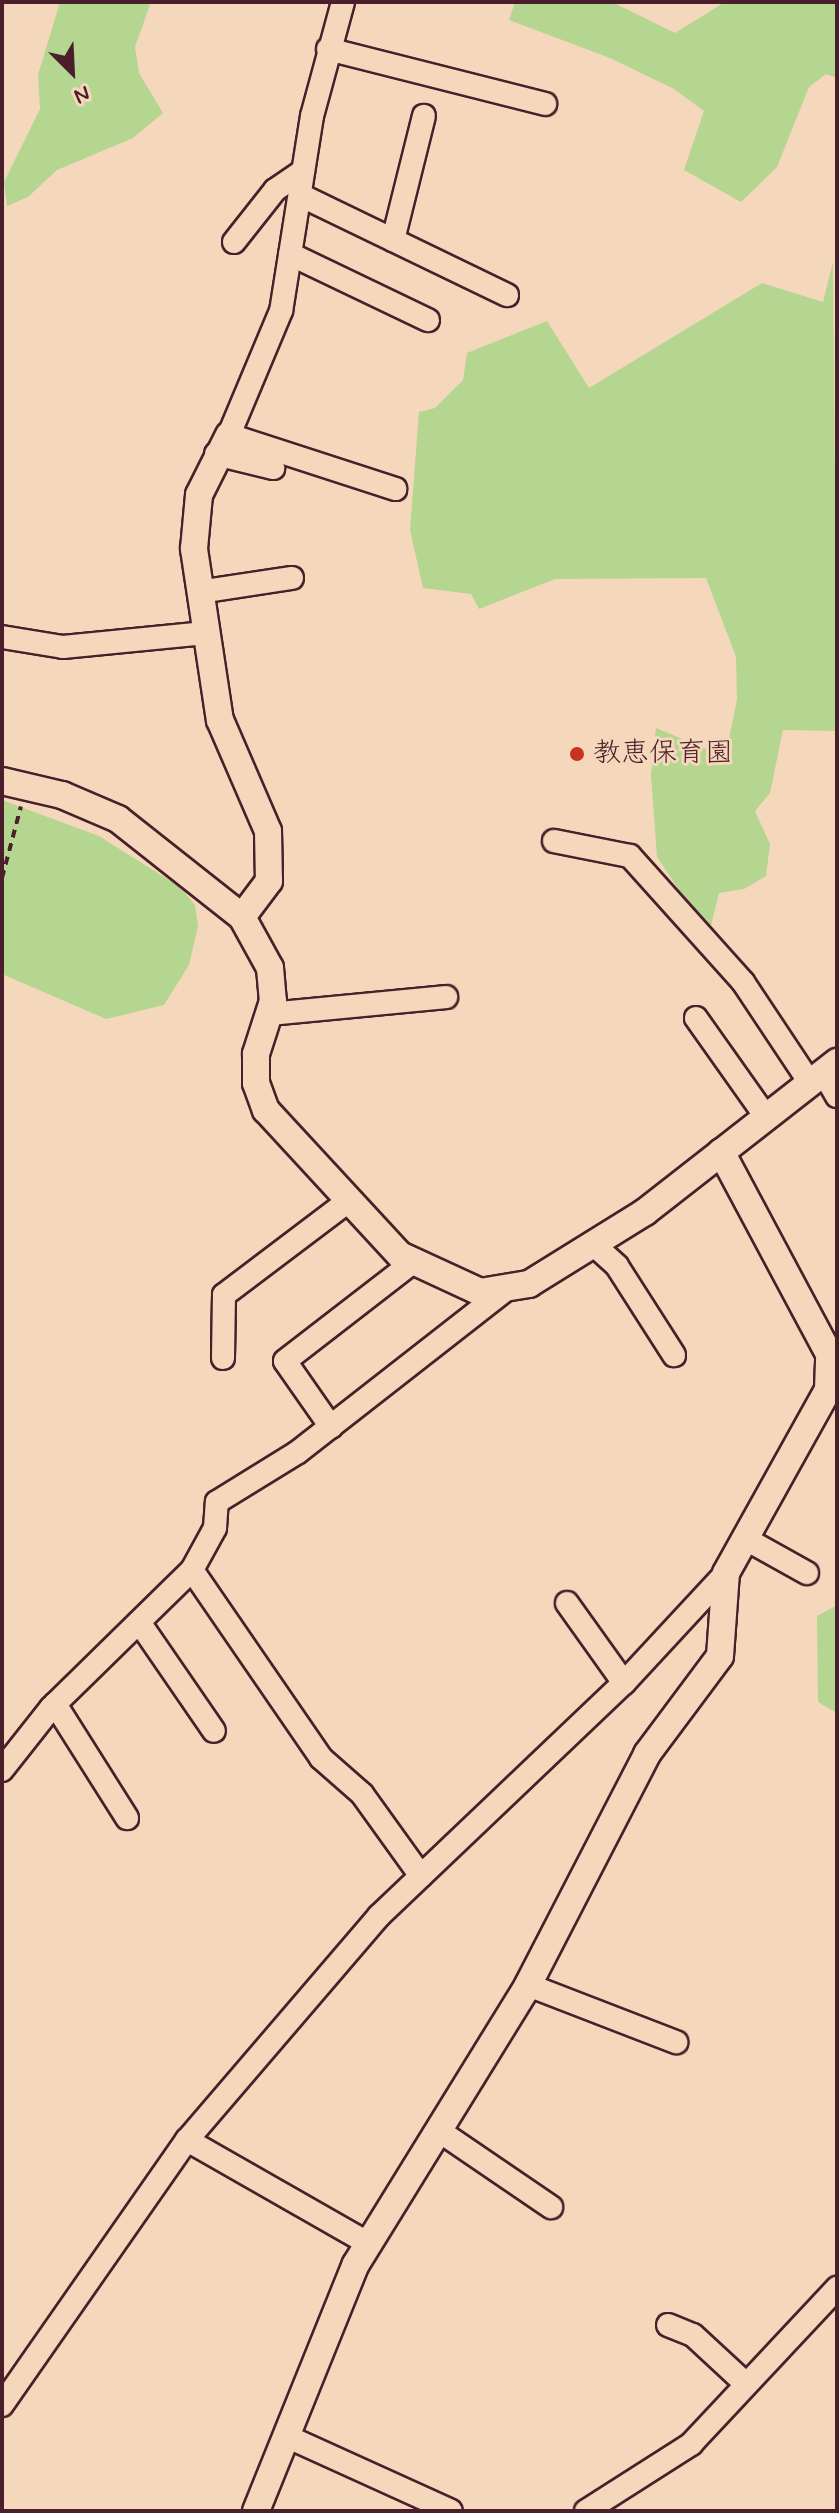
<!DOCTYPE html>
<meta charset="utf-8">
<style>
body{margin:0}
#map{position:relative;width:839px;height:2513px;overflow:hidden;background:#f5d8bb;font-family:Mynerve,"Klee One",sans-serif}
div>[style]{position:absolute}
.green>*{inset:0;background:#b4d690}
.path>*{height:4px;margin-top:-2px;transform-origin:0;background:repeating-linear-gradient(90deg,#4a1f2b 0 8px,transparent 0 14px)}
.roads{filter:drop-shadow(2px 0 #4a1f2b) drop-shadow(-2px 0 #4a1f2b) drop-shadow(0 2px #4a1f2b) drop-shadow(0 -2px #4a1f2b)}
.minor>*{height:22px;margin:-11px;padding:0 11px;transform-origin:11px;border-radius:11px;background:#f5d8bb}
.tertiary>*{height:26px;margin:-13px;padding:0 13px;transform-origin:13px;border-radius:13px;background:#f5d8bb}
.dots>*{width:22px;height:22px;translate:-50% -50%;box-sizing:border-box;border:4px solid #f5d8bb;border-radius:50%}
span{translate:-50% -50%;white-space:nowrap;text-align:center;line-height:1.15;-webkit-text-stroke:6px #f5d8bb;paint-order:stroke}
.poi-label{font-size:28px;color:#4a1f2b}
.left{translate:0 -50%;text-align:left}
.frame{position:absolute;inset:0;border:4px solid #4a1f2b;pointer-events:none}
.north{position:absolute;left:32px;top:32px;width:80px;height:80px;-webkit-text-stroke:6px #f5d8bb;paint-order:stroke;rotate:156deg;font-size:22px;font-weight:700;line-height:32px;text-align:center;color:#4a1f2b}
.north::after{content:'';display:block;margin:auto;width:28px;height:36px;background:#4a1f2b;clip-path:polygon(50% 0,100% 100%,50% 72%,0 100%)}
</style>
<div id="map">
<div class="green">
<i style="clip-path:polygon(60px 2px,151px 2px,135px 47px,139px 73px,163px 113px,133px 138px,57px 170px,28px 197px,7px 206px,4px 182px,40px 109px,38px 75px)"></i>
<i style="clip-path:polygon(515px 2px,612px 2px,675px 33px,725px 2px,837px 2px,837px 78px,826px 74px,809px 87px,777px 167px,741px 202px,684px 170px,704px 111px,674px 89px,610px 58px,509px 20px)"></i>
<i style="clip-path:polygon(833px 262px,837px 731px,783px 730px,770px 793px,755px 811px,770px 844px,766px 876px,744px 889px,719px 893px,709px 934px,657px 857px,651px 775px,656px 728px,721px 755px,729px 739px,737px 699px,736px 657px,706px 578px,555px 579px,479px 609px,471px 594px,423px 588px,410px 530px,419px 412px,435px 408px,463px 380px,467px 353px,547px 321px,589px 388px,762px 283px,823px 302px)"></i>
<i style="clip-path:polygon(2px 800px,99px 836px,180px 887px,195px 905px,198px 926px,189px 965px,164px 1005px,106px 1019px,2px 974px)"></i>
<i style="clip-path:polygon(837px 1605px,837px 1713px,818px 1702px,817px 1616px)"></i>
</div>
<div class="path">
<i style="left:2px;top:878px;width:74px;rotate:-75.2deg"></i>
</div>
<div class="roads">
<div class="minor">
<i style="left:343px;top:2px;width:118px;rotate:105.2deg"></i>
<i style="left:312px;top:116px;width:197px;rotate:99deg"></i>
<i style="left:281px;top:311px;width:134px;rotate:112.8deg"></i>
<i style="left:229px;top:435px;width:175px;rotate:18deg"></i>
<i style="left:328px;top:49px;width:224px;rotate:14.2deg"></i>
<i style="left:300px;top:195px;width:230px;rotate:25.8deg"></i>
<i style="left:393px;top:240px;width:128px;rotate:-76deg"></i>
<i style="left:234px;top:242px;width:66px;rotate:-51.7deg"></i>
<i style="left:275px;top:190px;width:34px;rotate:-34deg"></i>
<i style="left:290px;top:254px;width:153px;rotate:25.6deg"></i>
<i style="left:216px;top:454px;width:59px;rotate:13.8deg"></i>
<i style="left:199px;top:592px;width:94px;rotate:-8.6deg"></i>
<i style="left:2px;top:637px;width:62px;rotate:9.3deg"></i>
<i style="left:63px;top:647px;width:143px;rotate:-5.6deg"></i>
<i style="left:554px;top:841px;width:77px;rotate:11.2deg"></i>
<i style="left:630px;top:856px;width:169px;rotate:48.1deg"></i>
<i style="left:743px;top:982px;width:121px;rotate:56.4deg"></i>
<i style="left:270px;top:1014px;width:177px;rotate:-5.5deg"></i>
<i style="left:696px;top:1018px;width:121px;rotate:54.7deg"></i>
<i style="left:823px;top:1072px;width:28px;rotate:60deg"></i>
<i style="left:594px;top:1245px;width:31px;rotate:42deg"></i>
<i style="left:617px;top:1266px;width:106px;rotate:57.4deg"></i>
<i style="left:223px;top:1358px;width:63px;rotate:-89.1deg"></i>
<i style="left:224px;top:1295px;width:154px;rotate:-37.1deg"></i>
<i style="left:331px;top:1427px;width:80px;rotate:-124.9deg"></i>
<i style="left:285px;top:1361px;width:160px;rotate:-37.7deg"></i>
<i style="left:744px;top:1538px;width:72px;rotate:29.1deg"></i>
<i style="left:192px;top:1570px;width:228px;rotate:55.5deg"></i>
<i style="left:321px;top:1758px;width:55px;rotate:41.3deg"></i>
<i style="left:362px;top:1794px;width:101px;rotate:54.3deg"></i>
<i style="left:567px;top:1603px;width:98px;rotate:54.5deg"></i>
<i style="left:139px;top:1622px;width:132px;rotate:55.5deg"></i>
<i style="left:55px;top:1704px;width:135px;rotate:57.7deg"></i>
<i style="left:2px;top:1770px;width:79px;rotate:-51.7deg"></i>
<i style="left:51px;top:1708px;width:197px;rotate:-44.4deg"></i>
<i style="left:192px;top:1570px;width:48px;rotate:-61.3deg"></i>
<i style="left:215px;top:1528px;width:26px;rotate:-86deg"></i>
<i style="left:217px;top:1502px;width:95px;rotate:-31.7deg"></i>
<i style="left:298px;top:1452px;width:261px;rotate:-38deg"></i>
<i style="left:528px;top:1985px;width:159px;rotate:21.1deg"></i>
<i style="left:438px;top:2130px;width:137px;rotate:34.3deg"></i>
<i style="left:187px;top:2140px;width:210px;rotate:29.7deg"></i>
<i style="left:668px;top:2325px;width:27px;rotate:22deg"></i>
<i style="left:693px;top:2335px;width:72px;rotate:42.8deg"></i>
<i style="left:2px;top:2405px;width:323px;rotate:-55.1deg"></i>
<i style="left:187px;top:2140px;width:295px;rotate:-49.4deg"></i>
<i style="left:379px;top:1916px;width:338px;rotate:-43.6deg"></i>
<i style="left:624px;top:1683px;width:150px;rotate:-47.2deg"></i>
<i style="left:286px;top:2436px;width:181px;rotate:24.4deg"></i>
<i style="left:586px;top:2511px;width:125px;rotate:-32.5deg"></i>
<i style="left:691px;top:2444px;width:214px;rotate:-46.9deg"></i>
</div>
<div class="tertiary">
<i style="left:229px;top:435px;width:67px;rotate:116.6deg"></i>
<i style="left:199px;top:495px;width:54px;rotate:95.3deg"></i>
<i style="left:194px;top:549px;width:173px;rotate:81.4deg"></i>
<i style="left:220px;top:720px;width:121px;rotate:66.6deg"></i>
<i style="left:268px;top:831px;width:50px;rotate:88.9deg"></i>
<i style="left:269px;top:881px;width:45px;rotate:126.9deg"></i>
<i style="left:2px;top:781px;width:62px;rotate:13.1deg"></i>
<i style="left:62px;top:795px;width:61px;rotate:23.2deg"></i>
<i style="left:118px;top:819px;width:158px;rotate:38.3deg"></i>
<i style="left:242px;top:917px;width:58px;rotate:61.2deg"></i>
<i style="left:270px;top:968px;width:33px;rotate:85deg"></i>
<i style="left:273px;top:1001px;width:56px;rotate:107.8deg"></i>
<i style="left:256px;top:1054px;width:29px;rotate:90deg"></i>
<i style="left:256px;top:1083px;width:29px;rotate:70deg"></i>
<i style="left:266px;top:1110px;width:197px;rotate:47.3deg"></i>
<i style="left:400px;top:1255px;width:88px;rotate:24.8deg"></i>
<i style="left:480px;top:1292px;width:50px;rotate:-9.3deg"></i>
<i style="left:529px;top:1284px;width:137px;rotate:-31.8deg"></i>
<i style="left:645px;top:1212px;width:244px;rotate:-38deg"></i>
<i style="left:256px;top:2511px;width:266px;rotate:-68deg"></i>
<i style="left:356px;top:2264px;width:328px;rotate:-58.3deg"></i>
<i style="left:528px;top:1985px;width:260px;rotate:-62.7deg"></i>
<i style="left:647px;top:1754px;width:122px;rotate:-53.3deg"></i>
<i style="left:720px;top:1656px;width:83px;rotate:-85.9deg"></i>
<i style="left:726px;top:1573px;width:210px;rotate:-60.9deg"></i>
<i style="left:828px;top:1390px;width:36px;rotate:-88deg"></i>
<i style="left:829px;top:1354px;width:229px;rotate:-118.1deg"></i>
</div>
</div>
<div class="dots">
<i style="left:577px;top:754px;background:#c8321e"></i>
</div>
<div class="poi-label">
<span class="left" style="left:593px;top:754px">教恵保育園</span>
</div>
<div class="frame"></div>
<div class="north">N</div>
</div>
